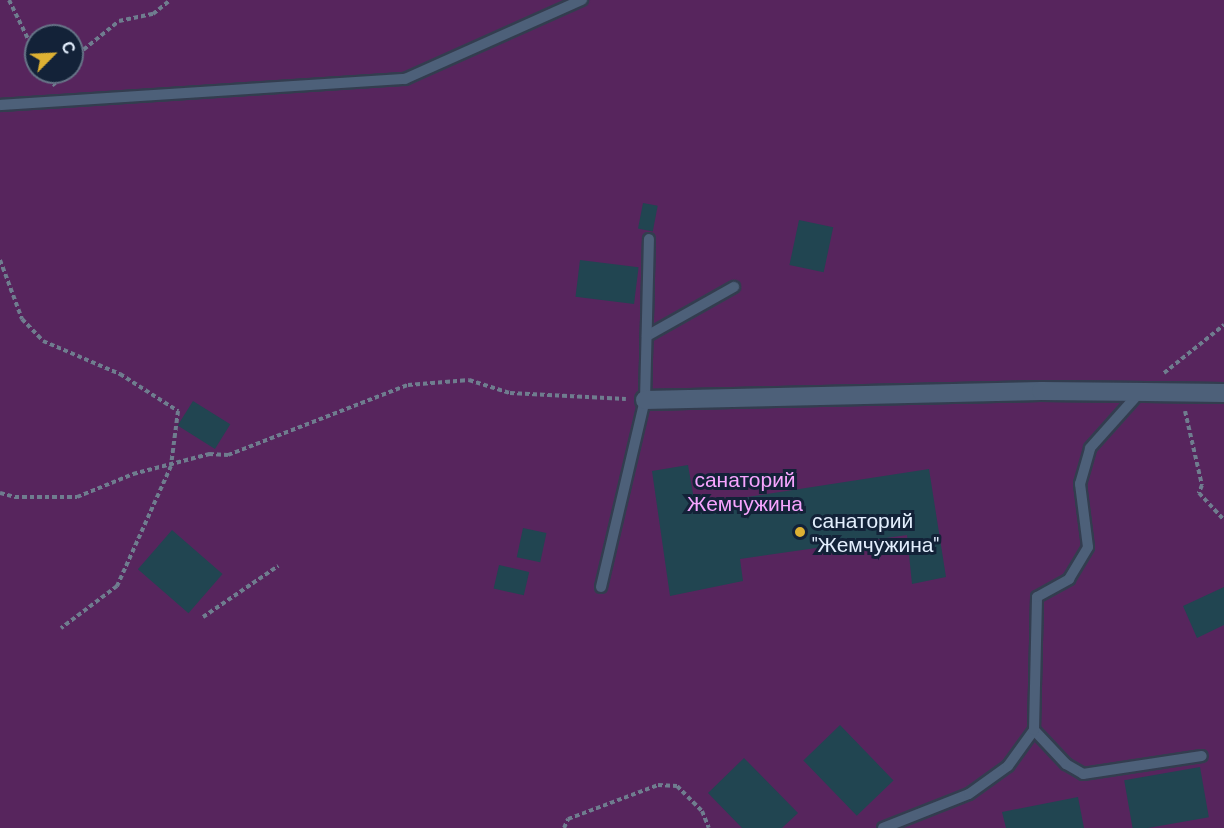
<!DOCTYPE html>
<meta charset="utf-8">
<style>
body{margin:0}
#map{position:relative;width:1224px;height:828px;overflow:hidden;background:#132238;font-family:Barlow,sans-serif}
div>[style]{position:absolute}
.green>*{inset:0;background:#57255d}
.building>*{inset:0;background:#214551;transform-origin:0 0}
.path>*{height:4px;margin-top:-2px;transform-origin:0;background:repeating-linear-gradient(90deg,#6f7d8f 0 4.5px,transparent 0 7.5px)}
.roads{filter:drop-shadow(2px 0 #333d4f) drop-shadow(-2px 0 #333d4f) drop-shadow(0 2px #333d4f) drop-shadow(0 -2px #333d4f)}
.lane>*{height:10px;margin:-5px;padding:0 5px;transform-origin:5px;border-radius:5px;background:#4d6079}
.street>*{height:18px;margin:-9px;padding:0 9px;transform-origin:9px;border-radius:9px;background:#4d6079}
.dots>*{width:16px;height:16px;translate:-50% -50%;box-sizing:border-box;border:3px solid #132238;border-radius:50%}
span{translate:-50% -50%;white-space:nowrap;text-align:center;line-height:1.15;-webkit-text-stroke:6px #132238;paint-order:stroke}
.park-label{font-size:21px;color:#f6a4fe}
.poi-label{font-size:21px;color:#e3eefd}
.left{translate:0 -50%;text-align:left}
.north{position:absolute;left:24px;top:24px;width:60px;height:60px;box-sizing:border-box;background:#132238;border:2px solid #667487;border-radius:50%;rotate:66deg;font-size:16px;font-weight:700;line-height:24px;text-align:center;color:#e3eefd}
.north::after{content:'';display:block;margin:auto;width:21px;height:27px;background:#deb133;clip-path:polygon(50% 0,100% 100%,50% 72%,0 100%)}
</style>
<div id="map">
<div class="green">
<i style="clip-path:polygon(evenodd,0 0,1224px 0,1224px 828px,0 828px,0 0,36px 36px,72px 36px,72px 72px,36px 72px,36px 36px)"></i>
</div>
<div class="building">
<i style="left:643px;top:203px;width:15px;height:26px;rotate:11deg"></i>
<i style="left:799px;top:220px;width:35px;height:46px;rotate:12deg"></i>
<i style="left:580px;top:260px;width:59px;height:37px;rotate:7deg"></i>
<i style="left:193px;top:401px;width:44px;height:29px;rotate:32deg"></i>
<i style="clip-path:polygon(688px 465px,695px 505px,929px 469px,946px 577px,912px 584px,907px 535px,740px 559px,743px 581px,670px 596px,652px 471px)"></i>
<i style="left:523px;top:528px;width:24px;height:30px;rotate:12deg"></i>
<i style="left:172px;top:530px;width:67px;height:52px;rotate:41deg"></i>
<i style="left:499px;top:565px;width:31px;height:24px;rotate:13deg"></i>
<i style="clip-path:polygon(1224px 587px,1224px 625px,1197px 638px,1183px 606px)"></i>
<i style="left:840px;top:725px;width:77px;height:51px;rotate:46deg"></i>
<i style="clip-path:polygon(744px 758px,798px 813px,782px 828px,742px 828px,708px 793px)"></i>
<i style="left:1200px;top:767px;width:51px;height:77px;rotate:80deg"></i>
<i style="clip-path:polygon(1078px 797px,1084px 828px,1006px 828px,1002px 812px)"></i>
</div>
<div class="path">
<i style="left:9px;top:0;width:61px;rotate:63.9deg"></i>
<i style="left:72px;top:59px;width:60px;rotate:-39deg"></i>
<i style="left:119px;top:21px;width:35px;rotate:-12deg"></i>
<i style="left:153px;top:14px;width:22px;rotate:-39deg"></i>
<i style="left:45px;top:72px;width:17px;rotate:54deg"></i>
<i style="left:0;top:260px;width:63px;rotate:69.6deg"></i>
<i style="left:22px;top:319px;width:30px;rotate:46deg"></i>
<i style="left:43px;top:341px;width:84px;rotate:23.2deg"></i>
<i style="left:120px;top:374px;width:69px;rotate:32.5deg"></i>
<i style="left:178px;top:411px;width:55px;rotate:97.3deg"></i>
<i style="left:171px;top:466px;width:132px;rotate:114.2deg"></i>
<i style="left:117px;top:586px;width:70px;rotate:143.1deg"></i>
<i style="left:1164px;top:373px;width:77px;rotate:-38.7deg"></i>
<i style="left:1185px;top:411px;width:76px;rotate:77.1deg"></i>
<i style="left:1202px;top:485px;width:9px;rotate:111deg"></i>
<i style="left:1199px;top:493px;width:37px;rotate:47deg"></i>
<i style="left:0;top:493px;width:16px;rotate:15deg"></i>
<i style="left:15px;top:497px;width:62px"></i>
<i style="left:77px;top:497px;width:61px;rotate:-22.3deg"></i>
<i style="left:133px;top:474px;width:79px;rotate:-14.7deg"></i>
<i style="left:209px;top:454px;width:19px;rotate:3deg"></i>
<i style="left:228px;top:455px;width:193px;rotate:-21.3deg"></i>
<i style="left:408px;top:385px;width:61px;rotate:-4.7deg"></i>
<i style="left:469px;top:380px;width:43px;rotate:17.6deg"></i>
<i style="left:510px;top:393px;width:116px;rotate:3deg"></i>
<i style="left:203px;top:617px;width:91px;rotate:-34.2deg"></i>
<i style="left:564px;top:828px;width:10px;rotate:-66deg"></i>
<i style="left:568px;top:819px;width:96px;rotate:-20.7deg"></i>
<i style="left:658px;top:785px;width:19px;rotate:3deg"></i>
<i style="left:677px;top:786px;width:35px;rotate:45deg"></i>
<i style="left:702px;top:811px;width:18px;rotate:68deg"></i>
</div>
<div class="roads">
<div class="lane">
<i style="left:0;top:105px;width:406px;rotate:-3.7deg"></i>
<i style="left:405px;top:79px;width:194px;rotate:-24.1deg"></i>
<i style="left:647px;top:336px;width:100px;rotate:-29.4deg"></i>
<i style="left:601px;top:587px;width:192px;rotate:-76.8deg"></i>
<i style="left:645px;top:400px;width:161px;rotate:-88.6deg"></i>
<i style="left:1034px;top:730px;width:47px;rotate:46.7deg"></i>
<i style="left:1066px;top:764px;width:20px;rotate:30deg"></i>
<i style="left:1083px;top:774px;width:120px;rotate:-8.6deg"></i>
<i style="left:883px;top:828px;width:92px;rotate:-21.6deg"></i>
<i style="left:969px;top:794px;width:48px;rotate:-35.7deg"></i>
<i style="left:1008px;top:766px;width:44px;rotate:-54.2deg"></i>
<i style="left:1034px;top:730px;width:133px;rotate:-88.7deg"></i>
<i style="left:1037px;top:597px;width:37px;rotate:-29deg"></i>
<i style="left:1069px;top:579px;width:37px;rotate:-59deg"></i>
<i style="left:1088px;top:547px;width:64px;rotate:-97.2deg"></i>
<i style="left:1080px;top:484px;width:37px;rotate:-74deg"></i>
<i style="left:1090px;top:448px;width:75px;rotate:-48.2deg"></i>
</div>
<div class="street">
<i style="left:645px;top:400px;width:396px;rotate:-1.3deg"></i>
<i style="left:1041px;top:391px;width:183px;rotate:0.6deg"></i>
</div>
</div>
<div class="dots">
<i style="left:800px;top:532px;background:#deb133"></i>
</div>
<div class="park-label">
<span style="left:745px;top:491px">санаторий<br>Жемчужина</span>
</div>
<div class="poi-label">
<span class="left" style="left:812px;top:532px">санаторий<br>"Жемчужина"</span>
</div>
<div class="north">С</div>
</div>
